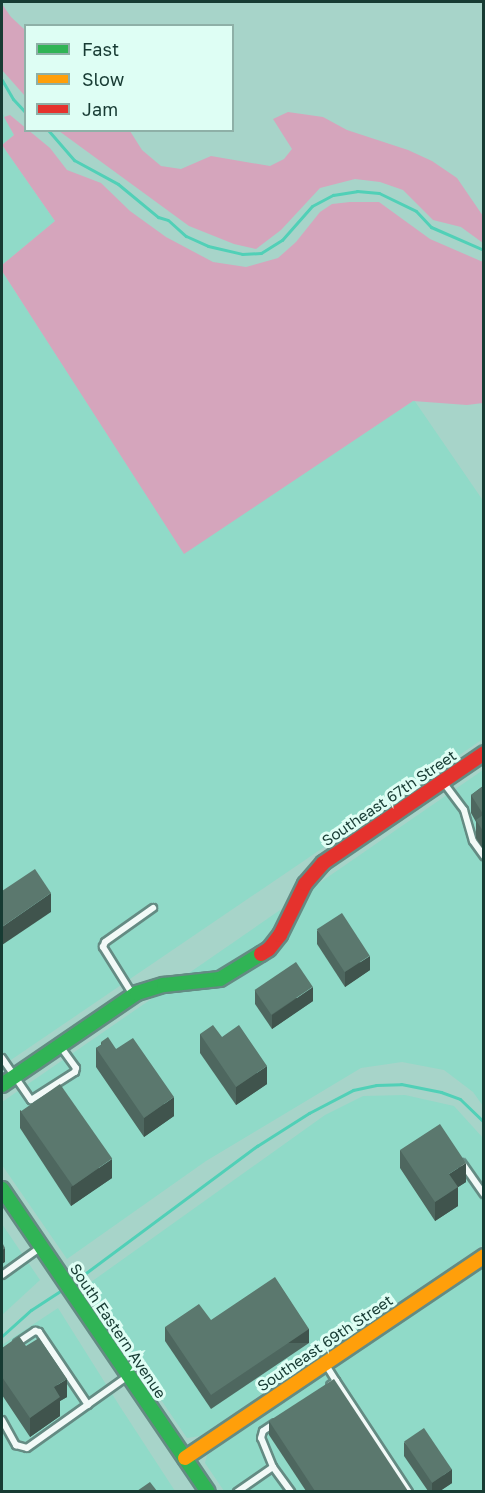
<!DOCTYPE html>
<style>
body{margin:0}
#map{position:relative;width:485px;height:1493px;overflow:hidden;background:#a7d4c9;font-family:"Golos Text",sans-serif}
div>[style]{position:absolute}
.built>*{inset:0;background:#90dac8}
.green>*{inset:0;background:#d5a5bc}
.stream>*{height:3px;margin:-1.5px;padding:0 1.5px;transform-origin:1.5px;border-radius:1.5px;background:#51d0b7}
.roads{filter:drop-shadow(2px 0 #648b83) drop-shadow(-2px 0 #648b83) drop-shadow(0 2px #648b83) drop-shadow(0 -2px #648b83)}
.lane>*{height:6px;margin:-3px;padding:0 3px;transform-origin:3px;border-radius:3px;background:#f2f9f7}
.fast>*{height:14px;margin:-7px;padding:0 7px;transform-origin:7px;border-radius:7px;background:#30b455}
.slow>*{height:14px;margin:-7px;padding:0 7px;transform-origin:7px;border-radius:7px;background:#ff9f0a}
.jam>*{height:14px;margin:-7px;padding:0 7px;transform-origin:7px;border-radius:7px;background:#e5322d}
.wall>*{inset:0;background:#4e675f}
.shaded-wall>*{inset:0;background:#40544d;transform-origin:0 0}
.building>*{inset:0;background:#5b786e;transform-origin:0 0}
span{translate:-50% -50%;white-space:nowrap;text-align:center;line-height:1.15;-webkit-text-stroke:6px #defef4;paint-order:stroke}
.street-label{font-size:15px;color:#173b33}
.frame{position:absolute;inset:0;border:3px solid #173b33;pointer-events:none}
.legend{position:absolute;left:24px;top:24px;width:210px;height:108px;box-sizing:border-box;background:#defef4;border:2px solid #8eb0a7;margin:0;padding:8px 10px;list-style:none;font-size:18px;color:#173b33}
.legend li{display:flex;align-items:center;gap:12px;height:30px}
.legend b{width:30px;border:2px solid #8eb0a7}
</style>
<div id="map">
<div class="built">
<i style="clip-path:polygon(2px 112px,14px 135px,2px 145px,55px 221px,2px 265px)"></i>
<i style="clip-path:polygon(2px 271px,184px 553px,414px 400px,484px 502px,483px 739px,2px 1066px)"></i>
<i style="clip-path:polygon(483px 770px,483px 1106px,473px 1092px,444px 1070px,402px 1062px,361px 1068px,206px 1161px,67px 1259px,2px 1165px,2px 1102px)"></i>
<i style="clip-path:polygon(405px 1095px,454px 1106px,483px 1138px,483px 1245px,200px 1436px,187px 1438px,84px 1287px,325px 1115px,363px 1096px)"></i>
<i style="clip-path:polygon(2px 1224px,40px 1280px,2px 1315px)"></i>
<i style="clip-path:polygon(483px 1267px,483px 1491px,224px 1491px,205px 1463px,207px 1455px)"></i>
<i style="clip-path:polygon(58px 1308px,119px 1405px,175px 1491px,2px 1492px,2px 1345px)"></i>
</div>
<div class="green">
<i style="clip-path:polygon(2px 4px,11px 17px,25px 30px,25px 96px,2px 70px)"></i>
<i style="clip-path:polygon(288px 112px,323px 117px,347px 130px,408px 150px,432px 161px,457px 178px,483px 216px,483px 243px,461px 227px,433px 220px,403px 190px,380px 182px,355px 179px,320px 188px,281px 230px,256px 249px,234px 244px,189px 226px,59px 131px,130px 131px,142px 150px,161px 166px,181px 169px,211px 156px,270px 166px,284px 159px,292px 149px,273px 119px)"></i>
<i style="clip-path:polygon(10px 115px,50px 148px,67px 170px,101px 183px,130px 211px,166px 237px,213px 262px,246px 267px,278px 258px,296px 242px,320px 212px,332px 204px,350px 202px,379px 202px,430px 239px,483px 262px,483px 403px,467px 405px,413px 401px,184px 554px,2px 271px,2px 265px,55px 221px,2px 145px,14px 135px,4px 117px)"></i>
</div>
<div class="stream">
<i style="left:2px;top:80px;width:22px;rotate:60deg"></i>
<i style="left:13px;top:99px;width:19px;rotate:47deg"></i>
<i style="left:48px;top:130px;width:40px;rotate:49deg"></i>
<i style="left:74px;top:160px;width:50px;rotate:28.6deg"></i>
<i style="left:118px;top:184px;width:52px;rotate:39.5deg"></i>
<i style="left:158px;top:217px;width:10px;rotate:17deg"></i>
<i style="left:168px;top:220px;width:24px;rotate:42deg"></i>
<i style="left:186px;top:236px;width:24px;rotate:24deg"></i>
<i style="left:208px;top:246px;width:35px;rotate:13deg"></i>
<i style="left:242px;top:254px;width:19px;rotate:-3deg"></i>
<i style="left:261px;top:253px;width:25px;rotate:-32deg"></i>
<i style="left:282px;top:240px;width:45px;rotate:-48.6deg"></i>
<i style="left:312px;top:206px;width:24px;rotate:-28deg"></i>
<i style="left:333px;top:195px;width:24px;rotate:-9deg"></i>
<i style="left:357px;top:191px;width:22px;rotate:5deg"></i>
<i style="left:379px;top:193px;width:41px;rotate:25.9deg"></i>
<i style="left:416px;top:211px;width:22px;rotate:47deg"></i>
<i style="left:431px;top:227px;width:58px;rotate:23.5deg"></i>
<i style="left:71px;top:1284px;width:232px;rotate:-36.6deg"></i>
<i style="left:257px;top:1146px;width:62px;rotate:-32.4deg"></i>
<i style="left:309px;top:1113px;width:50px;rotate:-27.6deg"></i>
<i style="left:353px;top:1090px;width:24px;rotate:-12deg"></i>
<i style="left:376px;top:1085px;width:25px;rotate:-2deg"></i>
<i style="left:401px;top:1084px;width:41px;rotate:11.3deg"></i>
<i style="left:441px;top:1092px;width:20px;rotate:20deg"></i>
<i style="left:460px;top:1099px;width:33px;rotate:44deg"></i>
<i style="left:2px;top:1336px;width:39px;rotate:-42deg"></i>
<i style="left:31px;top:1310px;width:38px;rotate:-33deg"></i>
</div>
<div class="roads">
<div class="lane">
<i style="left:443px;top:782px;width:35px;rotate:53deg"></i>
<i style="left:464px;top:810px;width:32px;rotate:74deg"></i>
<i style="left:473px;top:841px;width:19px;rotate:54deg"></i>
<i style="left:133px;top:995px;width:57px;rotate:-122deg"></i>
<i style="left:103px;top:947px;width:5px;rotate:-68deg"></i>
<i style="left:105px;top:942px;width:59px;rotate:-35.3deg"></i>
<i style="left:2px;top:1058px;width:51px;rotate:55.4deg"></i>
<i style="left:31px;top:1100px;width:52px;rotate:-32.5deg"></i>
<i style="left:75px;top:1072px;width:4px;rotate:-76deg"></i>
<i style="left:76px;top:1068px;width:26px;rotate:-126deg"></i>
<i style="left:462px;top:1163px;width:38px;rotate:55deg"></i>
<i style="left:2px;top:1275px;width:48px;rotate:-35.7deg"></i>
<i style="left:17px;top:1343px;width:22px;rotate:-34deg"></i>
<i style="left:35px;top:1331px;width:4px;rotate:14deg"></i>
<i style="left:39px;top:1332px;width:88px;rotate:56.1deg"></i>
<i style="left:326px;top:1365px;width:19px;rotate:58deg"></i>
<i style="left:336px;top:1381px;width:7px;rotate:146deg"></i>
<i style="left:336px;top:1381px;width:133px;rotate:56.7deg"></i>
<i style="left:2px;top:1420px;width:29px;rotate:61deg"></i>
<i style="left:16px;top:1445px;width:11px;rotate:15deg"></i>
<i style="left:27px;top:1448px;width:124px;rotate:-35.5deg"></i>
<i style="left:273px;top:1467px;width:31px;rotate:-112deg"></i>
<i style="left:261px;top:1438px;width:7px;rotate:-74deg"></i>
<i style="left:263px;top:1431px;width:14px;rotate:-34deg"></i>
<i style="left:237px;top:1492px;width:44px;rotate:-34.8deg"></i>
<i style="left:273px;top:1467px;width:31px;rotate:54deg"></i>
</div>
<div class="fast">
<i style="left:2px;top:1085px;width:163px;rotate:-34.3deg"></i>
<i style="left:137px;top:993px;width:28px;rotate:-17deg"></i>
<i style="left:164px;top:985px;width:56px;rotate:-6.1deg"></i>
<i style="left:220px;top:979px;width:48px;rotate:-31.4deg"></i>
<i style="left:2px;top:1189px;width:366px;rotate:55.8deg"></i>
</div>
<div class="slow">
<i style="left:185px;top:1458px;width:361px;rotate:-34deg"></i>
</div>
<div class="jam">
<i style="left:261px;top:954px;width:9px;rotate:-32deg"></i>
<i style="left:269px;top:949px;width:18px;rotate:-52deg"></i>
<i style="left:280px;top:935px;width:57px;rotate:-63.9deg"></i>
<i style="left:305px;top:884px;width:28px;rotate:-49deg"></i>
<i style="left:323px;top:863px;width:195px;rotate:-34.3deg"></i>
</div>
</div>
<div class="wall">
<i style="clip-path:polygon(483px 786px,483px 849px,476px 838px,476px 822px,471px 813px,471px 795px)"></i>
<i style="clip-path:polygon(317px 930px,370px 970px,345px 987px,317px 944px)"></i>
<i style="clip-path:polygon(255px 990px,313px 1001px,272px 1029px,255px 1004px)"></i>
<i style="clip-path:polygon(200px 1034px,222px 1037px,267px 1084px,236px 1105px,200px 1053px)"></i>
<i style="clip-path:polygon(101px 1042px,116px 1049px,174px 1116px,144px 1137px,96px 1067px,96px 1048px,101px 1045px)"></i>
<i style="clip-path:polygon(20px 1110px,112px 1178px,71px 1206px,20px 1128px)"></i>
<i style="clip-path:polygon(400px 1150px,466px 1182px,458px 1187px,458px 1206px,435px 1221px,400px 1168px)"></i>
<i style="clip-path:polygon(165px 1327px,309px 1343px,211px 1409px,165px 1341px)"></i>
<i style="clip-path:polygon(26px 1346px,67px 1397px,60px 1401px,60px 1416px,30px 1437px,2px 1395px,2px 1348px)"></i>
<i style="clip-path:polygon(269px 1421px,408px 1491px,306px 1491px,269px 1435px)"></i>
<i style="clip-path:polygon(404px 1442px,452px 1483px,440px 1491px,428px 1491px,404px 1456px)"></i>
</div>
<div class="shaded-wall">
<i style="clip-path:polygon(51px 893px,51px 912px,2px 945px,2px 927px)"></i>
<i style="clip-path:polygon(370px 956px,370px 970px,345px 987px,345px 972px)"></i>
<i style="clip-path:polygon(313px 987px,313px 1001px,272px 1029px,272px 1015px)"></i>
<i style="clip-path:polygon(267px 1066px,267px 1084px,236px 1105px,236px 1087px)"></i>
<i style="clip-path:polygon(174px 1097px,174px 1116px,144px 1137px,144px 1118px)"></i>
<i style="clip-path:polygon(112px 1159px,112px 1178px,71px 1206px,71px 1187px)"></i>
<i style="clip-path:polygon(466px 1163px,466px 1182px,449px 1193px,449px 1174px)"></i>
<i style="clip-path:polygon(458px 1187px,458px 1206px,435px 1221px,435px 1202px)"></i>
<i style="clip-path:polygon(5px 1248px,5px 1262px,2px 1264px,2px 1250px)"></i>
<i style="left:309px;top:1329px;width:14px;height:118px;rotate:90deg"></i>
<i style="clip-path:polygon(67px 1379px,67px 1397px,60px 1401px,60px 1416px,30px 1437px,30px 1418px,54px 1387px)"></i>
<i style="clip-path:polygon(452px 1469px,452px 1483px,440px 1491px,432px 1491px,432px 1483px)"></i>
</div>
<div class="building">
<i style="clip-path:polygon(483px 786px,483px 814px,471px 795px)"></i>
<i style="clip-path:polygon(483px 815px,483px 831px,476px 820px)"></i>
<i style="clip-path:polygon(35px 869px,51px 893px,2px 927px,2px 891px)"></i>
<i style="left:342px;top:913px;width:51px;height:30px;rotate:57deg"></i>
<i style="left:296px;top:962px;width:30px;height:50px;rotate:56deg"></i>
<i style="clip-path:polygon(213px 1025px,222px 1037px,239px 1025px,267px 1066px,236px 1087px,200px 1034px)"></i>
<i style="clip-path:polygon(108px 1037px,116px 1049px,133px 1038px,174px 1097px,144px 1118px,96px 1048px,102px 1044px,101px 1042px)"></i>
<i style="left:60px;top:1084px;width:91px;height:48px;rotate:55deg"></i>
<i style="clip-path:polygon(440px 1124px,466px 1163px,449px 1174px,458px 1187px,435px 1202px,400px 1150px)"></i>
<i style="clip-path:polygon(2px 1242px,5px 1248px,2px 1250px)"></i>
<i style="clip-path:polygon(275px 1277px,309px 1329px,211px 1395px,165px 1327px,199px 1304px,211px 1320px)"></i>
<i style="clip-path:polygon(19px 1336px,26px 1346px,39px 1338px,67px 1379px,54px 1387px,60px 1397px,30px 1418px,2px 1377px,2px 1348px)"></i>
<i style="clip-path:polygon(334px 1379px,408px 1491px,315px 1491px,269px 1421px)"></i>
<i style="left:424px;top:1428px;width:50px;height:24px;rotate:56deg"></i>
<i style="clip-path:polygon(150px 1482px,157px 1491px,137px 1491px)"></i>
</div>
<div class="street-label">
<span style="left:389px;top:798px;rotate:-34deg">Southeast 67th Street</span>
<span style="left:118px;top:1331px;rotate:56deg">South Eastern Avenue</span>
<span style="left:325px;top:1343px;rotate:-34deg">Southeast 69th Street</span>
</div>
<div class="frame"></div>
<ul class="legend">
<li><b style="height:8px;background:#30b455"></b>Fast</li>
<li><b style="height:8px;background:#ff9f0a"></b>Slow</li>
<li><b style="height:8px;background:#e5322d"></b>Jam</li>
</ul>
</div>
